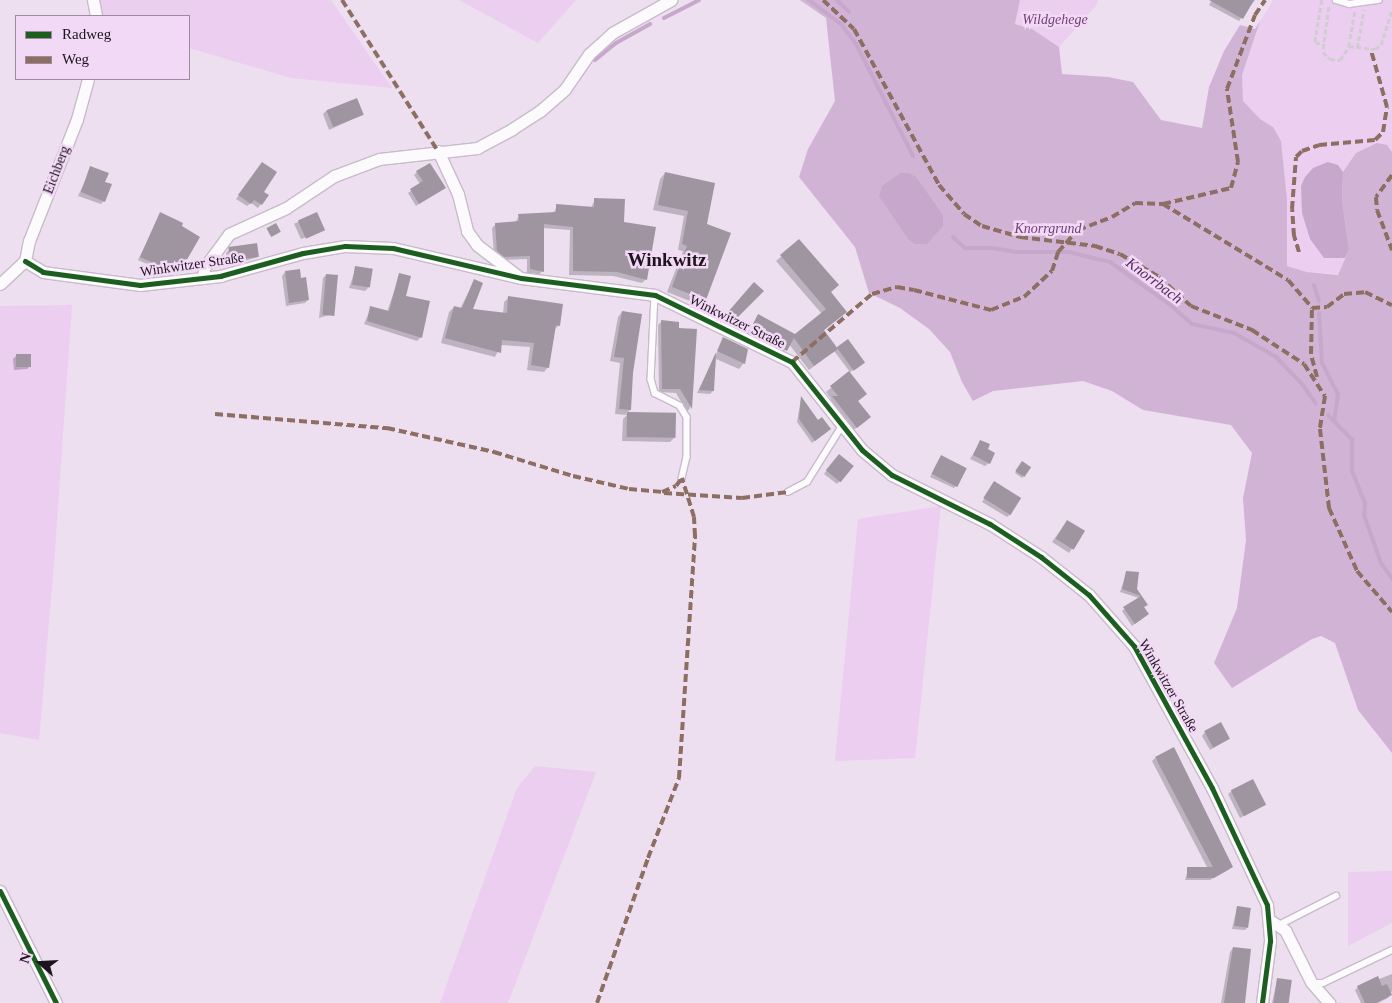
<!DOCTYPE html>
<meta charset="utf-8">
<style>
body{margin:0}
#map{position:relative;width:1392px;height:1003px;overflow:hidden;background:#eddfef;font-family:"Times New Roman",serif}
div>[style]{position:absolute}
.green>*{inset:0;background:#eccef0}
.forest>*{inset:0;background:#d1b4d5}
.water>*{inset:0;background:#c8a7cc}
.shadow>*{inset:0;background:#0003;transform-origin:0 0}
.stream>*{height:4px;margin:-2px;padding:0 2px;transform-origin:2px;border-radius:2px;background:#c8a7cc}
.building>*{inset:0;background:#9f95a0;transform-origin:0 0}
.path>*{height:2.5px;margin-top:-1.25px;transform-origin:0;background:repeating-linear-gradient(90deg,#d0ccd1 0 5px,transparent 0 7.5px)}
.roads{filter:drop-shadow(1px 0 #c6bcc8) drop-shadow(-1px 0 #c6bcc8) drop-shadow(0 1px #c6bcc8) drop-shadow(0 -1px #c6bcc8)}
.lane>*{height:5.5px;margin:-2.75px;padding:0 2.75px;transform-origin:2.75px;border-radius:2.75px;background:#fcfafd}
.street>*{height:11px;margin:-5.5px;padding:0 5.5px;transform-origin:5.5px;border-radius:5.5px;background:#fcfafd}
.quiet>*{height:4px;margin-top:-2px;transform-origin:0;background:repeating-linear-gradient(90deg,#8d6e63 0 8px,transparent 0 12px)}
.cycleway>*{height:5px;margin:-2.5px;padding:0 2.5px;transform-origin:2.5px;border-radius:2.5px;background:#1b5e20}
span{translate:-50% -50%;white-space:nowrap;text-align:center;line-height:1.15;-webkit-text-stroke:5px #f2d9f5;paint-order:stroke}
.park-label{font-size:14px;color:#74407b;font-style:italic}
.street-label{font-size:14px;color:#1d141e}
.water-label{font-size:15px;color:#592660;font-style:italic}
.district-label{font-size:19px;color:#1d141e;font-weight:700}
.legend{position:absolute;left:15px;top:15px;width:175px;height:65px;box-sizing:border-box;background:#f2d9f5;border:1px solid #9d8a9f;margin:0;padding:6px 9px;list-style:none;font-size:15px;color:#1d141e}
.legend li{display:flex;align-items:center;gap:10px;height:25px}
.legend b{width:25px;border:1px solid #9d8a9f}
.north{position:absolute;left:15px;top:938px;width:50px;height:50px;-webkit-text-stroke:4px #f2d9f5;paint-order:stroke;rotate:289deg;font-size:14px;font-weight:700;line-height:20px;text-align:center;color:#1d141e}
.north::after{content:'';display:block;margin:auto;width:18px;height:22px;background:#1d141e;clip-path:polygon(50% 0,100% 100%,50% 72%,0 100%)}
</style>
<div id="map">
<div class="green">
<i style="clip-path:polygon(100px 0,331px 0,392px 88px,291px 78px,189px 48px,189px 16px,103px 16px)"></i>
<i style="clip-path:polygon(459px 0,576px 0,538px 43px)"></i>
<i style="clip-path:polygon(1020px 0,1098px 0,1096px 6px,1059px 47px,1032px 29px,1015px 24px)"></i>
<i style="clip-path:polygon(1273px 0,1392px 0,1392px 278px,1307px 272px,1287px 266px,1229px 101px,1245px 47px)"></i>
<i style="clip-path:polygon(72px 305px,55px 550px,39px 740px,0 733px,0 306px)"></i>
<i style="clip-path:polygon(941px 506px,915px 758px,835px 761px,858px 519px)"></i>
<i style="clip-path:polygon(535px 766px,596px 772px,508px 1003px,440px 1003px,517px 788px)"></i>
<i style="clip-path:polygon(1392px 871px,1392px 923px,1348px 946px,1348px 872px)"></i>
</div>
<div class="forest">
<i style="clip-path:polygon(800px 0,1020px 0,1015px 24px,1032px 29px,1059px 47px,1062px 74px,1108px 77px,1133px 82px,1161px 120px,1202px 128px,1209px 87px,1224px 51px,1240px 25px,1255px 29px,1260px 21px,1242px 75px,1243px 101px,1260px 119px,1273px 127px,1281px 141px,1287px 200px,1287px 266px,1307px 272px,1338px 275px,1349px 250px,1342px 200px,1343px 172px,1356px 153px,1377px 143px,1387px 145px,1392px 152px,1392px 753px,1358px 710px,1335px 643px,1321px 636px,1312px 639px,1232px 688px,1214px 663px,1237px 608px,1246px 540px,1243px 498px,1252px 453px,1231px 425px,1143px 410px,1112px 391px,1083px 381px,993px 391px,973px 401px,962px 382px,950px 352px,929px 329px,900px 308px,869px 293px,855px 247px,799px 177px,808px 149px,835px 101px,826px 18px)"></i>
</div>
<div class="water">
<i style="clip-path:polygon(1328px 162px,1338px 165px,1343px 172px,1342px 200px,1349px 250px,1345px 258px,1324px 258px,1310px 239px,1302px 213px,1301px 186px,1305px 177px,1313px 168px)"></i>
<i style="clip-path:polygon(900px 173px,909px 173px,916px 177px,943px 215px,943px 226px,927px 244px,915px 244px,908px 239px,879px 196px,882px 186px)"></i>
</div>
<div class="shadow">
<i style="clip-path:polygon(1212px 0,1255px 0,1239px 21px,1209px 5px)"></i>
<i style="clip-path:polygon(326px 111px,362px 115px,329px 130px,323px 114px)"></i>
<i style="clip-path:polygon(259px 167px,261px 204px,258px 208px,251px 203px,247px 206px,236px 199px)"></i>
<i style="clip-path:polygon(91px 168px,104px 183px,104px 201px,101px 204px,78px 196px)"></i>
<i style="clip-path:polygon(417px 172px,444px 188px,416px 206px,408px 193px,420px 184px,414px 175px)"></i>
<i style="clip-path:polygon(665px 173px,706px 225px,730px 233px,705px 300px,700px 305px,667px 292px,683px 251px,678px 250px,684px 216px,653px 210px,660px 179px)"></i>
<i style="clip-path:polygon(595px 199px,623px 223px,646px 279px,642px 283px,613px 276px,569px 275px,570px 230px,542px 228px,542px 271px,539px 275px,527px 273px,527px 259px,500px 260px,494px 255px,492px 228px,496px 224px,515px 223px,519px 216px,553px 214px,557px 206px,591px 208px)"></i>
<i style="clip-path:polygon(161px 213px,180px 269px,176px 272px,164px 266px,161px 271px,138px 260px)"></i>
<i style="left:316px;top:214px;width:17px;height:24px;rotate:66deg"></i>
<i style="clip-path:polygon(799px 241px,840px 317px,823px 331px,837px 349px,848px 341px,860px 365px,849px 373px,866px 394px,857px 402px,864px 422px,851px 432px,827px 402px,831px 399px,826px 392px,850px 372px,834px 351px,809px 370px,789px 344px,781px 355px,746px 335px,759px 316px,795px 336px,822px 314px,776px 261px)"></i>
<i style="clip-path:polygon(229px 250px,258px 257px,228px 266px,226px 253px)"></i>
<i style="clip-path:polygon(356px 267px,368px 288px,365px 291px,349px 288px)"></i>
<i style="clip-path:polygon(285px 272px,300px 279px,308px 300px,305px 303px,286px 306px,282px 276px)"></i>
<i style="clip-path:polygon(400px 274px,405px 297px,421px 337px,417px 341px,364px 324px,371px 308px,387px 312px)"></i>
<i style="clip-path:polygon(326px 275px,333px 314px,319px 318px,323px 278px)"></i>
<i style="clip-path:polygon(474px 281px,471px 310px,503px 314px,504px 302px,509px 297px,559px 325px,554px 330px,548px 367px,544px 372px,527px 370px,530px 347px,501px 345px,495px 357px,441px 343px,449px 312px,454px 307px,460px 309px)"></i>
<i style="clip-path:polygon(750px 287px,762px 291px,733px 320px,726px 315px)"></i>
<i style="clip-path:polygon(622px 312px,631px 373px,630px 410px,626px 414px,675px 414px,675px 437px,670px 442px,622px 441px,623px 419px,627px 415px,615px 414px,620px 363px,610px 361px,618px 317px)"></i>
<i style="clip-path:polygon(662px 321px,677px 330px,696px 330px,690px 408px,687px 412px,676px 393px,659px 392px,658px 325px)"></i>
<i style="clip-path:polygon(724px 338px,744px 363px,739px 369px,716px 359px,713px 391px,710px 394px,697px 393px)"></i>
<i style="clip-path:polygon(17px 355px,30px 366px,27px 369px,14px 370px,13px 359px)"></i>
<i style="clip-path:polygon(801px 398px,826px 432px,812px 443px,797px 422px)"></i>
<i style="clip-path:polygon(981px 441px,989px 463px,985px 466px,970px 459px)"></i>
<i style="clip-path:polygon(941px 457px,957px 485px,954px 488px,930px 477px)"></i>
<i style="clip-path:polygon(836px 459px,840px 481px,837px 484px,824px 474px)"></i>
<i style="clip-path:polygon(1021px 464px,1030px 467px,1022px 478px,1015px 473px)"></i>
<i style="clip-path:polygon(994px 483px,1011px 514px,1007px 517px,982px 502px)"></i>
<i style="clip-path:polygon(1064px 525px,1084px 532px,1069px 553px,1052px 542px)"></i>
<i style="clip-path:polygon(1127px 572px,1146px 605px,1143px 608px,1145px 616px,1132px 626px,1122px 611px,1139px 598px,1120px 592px)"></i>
<i style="clip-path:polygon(1205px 732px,1229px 739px,1210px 750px,1202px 736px)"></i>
<i style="clip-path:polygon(1155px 758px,1232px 867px,1228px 870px,1210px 880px,1185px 880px,1188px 869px,1208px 869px,1152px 761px)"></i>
<i style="clip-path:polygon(1232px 791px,1264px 805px,1240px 818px,1228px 794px)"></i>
<i style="clip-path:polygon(1237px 907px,1248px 927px,1245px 930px,1232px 929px)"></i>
<i style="clip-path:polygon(1233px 948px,1244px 1003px,1221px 1003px,1230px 952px)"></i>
<i style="clip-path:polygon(1392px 974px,1392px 991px,1388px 998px,1378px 1003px,1361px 1003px,1355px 990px,1358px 987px)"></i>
<i style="clip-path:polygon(1277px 980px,1288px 1003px,1272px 1003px)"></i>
</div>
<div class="stream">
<i style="left:809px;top:0;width:40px;rotate:37deg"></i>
<i style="left:841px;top:24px;width:25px;rotate:53deg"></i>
<i style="left:856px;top:44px;width:126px;rotate:63deg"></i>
<i style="left:837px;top:0;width:17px;rotate:45deg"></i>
<i style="left:664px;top:18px;width:39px;rotate:-27deg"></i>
<i style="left:595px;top:60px;width:27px;rotate:-39deg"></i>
<i style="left:616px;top:43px;width:39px;rotate:-29deg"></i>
<i style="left:953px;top:237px;width:16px;rotate:43deg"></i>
<i style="left:965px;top:248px;width:28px"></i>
<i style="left:993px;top:248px;width:23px;rotate:10deg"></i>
<i style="left:1016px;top:252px;width:53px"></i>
<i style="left:1069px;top:252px;width:42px;rotate:13.7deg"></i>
<i style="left:1110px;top:262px;width:71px;rotate:35.3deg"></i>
<i style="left:1168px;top:303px;width:32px;rotate:41deg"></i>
<i style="left:1192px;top:324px;width:43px;rotate:12.1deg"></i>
<i style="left:1234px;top:333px;width:48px;rotate:29.7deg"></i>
<i style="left:1276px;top:357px;width:37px;rotate:46deg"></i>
<i style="left:1302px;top:384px;width:24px;rotate:55deg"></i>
<i style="left:1314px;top:285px;width:17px;rotate:73deg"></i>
<i style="left:1319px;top:313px;width:50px;rotate:86.6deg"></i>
<i style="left:1322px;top:363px;width:35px;rotate:63deg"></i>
<i style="left:1338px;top:394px;width:27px;rotate:98deg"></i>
<i style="left:1328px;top:415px;width:35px;rotate:46deg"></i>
<i style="left:1352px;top:440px;width:31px;rotate:90deg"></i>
<i style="left:1352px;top:471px;width:35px;rotate:68deg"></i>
<i style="left:1365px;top:504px;width:11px;rotate:95deg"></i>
<i style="left:1364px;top:515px;width:51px;rotate:70.5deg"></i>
<i style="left:1381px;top:563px;width:19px;rotate:55deg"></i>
</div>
<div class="building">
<i style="clip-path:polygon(1209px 0,1254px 0,1243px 19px)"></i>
<i style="left:357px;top:98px;width:18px;height:33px;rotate:68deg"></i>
<i style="clip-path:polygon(262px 162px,277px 172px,264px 192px,269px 195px,262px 205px,254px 200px,251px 204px,238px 195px)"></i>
<i style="clip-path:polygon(430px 163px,446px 188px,419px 204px,410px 189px,423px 181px,416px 171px)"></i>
<i style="clip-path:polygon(90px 166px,109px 173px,105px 182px,112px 184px,105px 202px,81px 192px)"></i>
<i style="clip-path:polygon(665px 172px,715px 183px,707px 224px,731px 233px,706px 300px,672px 287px,687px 246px,682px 244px,688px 211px,658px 205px)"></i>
<i style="clip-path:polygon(594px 198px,625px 199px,624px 222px,656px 227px,647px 280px,617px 272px,573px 271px,573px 227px,544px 224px,544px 272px,530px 269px,530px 256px,504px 257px,497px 251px,495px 223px,519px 221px,518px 214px,556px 212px,556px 204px,594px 207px)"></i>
<i style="clip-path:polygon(160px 212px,183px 223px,182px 226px,200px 237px,181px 270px,167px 263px,165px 268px,140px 257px)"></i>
<i style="left:317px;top:212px;width:20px;height:21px;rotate:66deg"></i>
<i style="left:276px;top:223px;width:10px;height:11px;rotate:61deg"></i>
<i style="clip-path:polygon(799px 239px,839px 285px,831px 292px,847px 312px,824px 330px,838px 349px,814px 366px,794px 338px,787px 351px,750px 330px,758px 314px,795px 334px,826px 309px,780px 255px)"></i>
<i style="left:257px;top:243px;width:14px;height:29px;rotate:82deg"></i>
<i style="left:355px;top:266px;width:18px;height:19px;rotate:9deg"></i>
<i style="clip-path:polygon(300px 269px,301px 278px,306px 277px,309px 300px,289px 303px,285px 271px)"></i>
<i style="clip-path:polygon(399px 273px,411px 276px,406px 296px,430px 301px,422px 338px,367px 321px,370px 306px,389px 311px)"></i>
<i style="left:326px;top:274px;width:12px;height:41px;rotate:5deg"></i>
<i style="clip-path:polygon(474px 279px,483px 283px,473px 309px,507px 313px,508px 296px,563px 304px,560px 326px,556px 325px,549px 368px,531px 365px,534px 343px,502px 340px,501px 353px,445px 338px,454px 306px,462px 308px)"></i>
<i style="clip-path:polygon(754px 282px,764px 291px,737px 318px,728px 312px)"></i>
<i style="clip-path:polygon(622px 311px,642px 314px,633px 373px,631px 410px,619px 409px,624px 358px,614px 357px)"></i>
<i style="clip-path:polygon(661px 320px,679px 322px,679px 328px,697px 329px,692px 409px,680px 389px,662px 389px)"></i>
<i style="clip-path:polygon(723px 337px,748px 349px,745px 364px,717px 351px)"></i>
<i style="left:848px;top:339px;width:29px;height:14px;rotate:54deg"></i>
<i style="clip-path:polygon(716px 352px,714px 391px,699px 390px)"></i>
<i style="left:16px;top:354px;width:15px;height:13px"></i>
<i style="clip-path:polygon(849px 371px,867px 394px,858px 401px,871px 417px,857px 428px,832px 396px,838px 396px,830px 386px)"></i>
<i style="clip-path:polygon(801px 396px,818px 420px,822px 417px,831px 429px,815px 441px,799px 419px)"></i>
<i style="left:627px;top:412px;width:49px;height:25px;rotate:1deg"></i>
<i style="clip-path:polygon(980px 440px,990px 444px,988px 449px,995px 453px,990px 464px,973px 455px)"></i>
<i style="left:839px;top:454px;width:19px;height:21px;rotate:39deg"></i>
<i style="left:941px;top:455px;width:29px;height:21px;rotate:27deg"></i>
<i style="left:1022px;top:461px;width:11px;height:12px;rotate:34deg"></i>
<i style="left:994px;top:481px;width:32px;height:20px;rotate:32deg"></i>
<i style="left:1067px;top:520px;width:21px;height:22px;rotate:31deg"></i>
<i style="clip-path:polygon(1126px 571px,1139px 572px,1137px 589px,1148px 605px,1144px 607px,1149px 614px,1135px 624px,1123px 607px,1141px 596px,1122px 589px)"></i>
<i style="left:1221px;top:722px;width:19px;height:19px;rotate:62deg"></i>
<i style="clip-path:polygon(1174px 747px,1233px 867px,1214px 878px,1187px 878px,1187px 867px,1213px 867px,1155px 757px)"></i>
<i style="left:1253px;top:779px;width:29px;height:25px;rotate:63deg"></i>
<i style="left:1237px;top:906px;width:14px;height:20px;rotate:8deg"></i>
<i style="clip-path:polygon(1233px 947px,1251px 949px,1245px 1003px,1224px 1003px)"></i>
<i style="clip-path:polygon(1378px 976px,1382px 986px,1387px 984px,1392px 995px,1376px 1003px,1365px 1003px,1357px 986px)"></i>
<i style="left:1277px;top:978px;width:15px;height:25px;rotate:8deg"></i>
</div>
<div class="path">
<i style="left:1322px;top:0;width:43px;rotate:99.5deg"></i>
<i style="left:1315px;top:42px;width:8px;rotate:14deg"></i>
<i style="left:1329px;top:7px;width:45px;rotate:97.6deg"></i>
<i style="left:1323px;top:52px;width:10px;rotate:45deg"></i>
<i style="left:1330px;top:59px;width:10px;rotate:6deg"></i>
<i style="left:1340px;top:60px;width:17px;rotate:-57deg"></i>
<i style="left:1355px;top:12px;width:35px;rotate:100deg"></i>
<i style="left:1349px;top:46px;width:26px;rotate:7deg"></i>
<i style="left:1375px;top:49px;width:7px;rotate:-34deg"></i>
<i style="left:1381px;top:45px;width:38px;rotate:-73deg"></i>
<i style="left:1357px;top:48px;width:39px;rotate:-80deg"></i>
</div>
<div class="roads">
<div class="lane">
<i style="left:1336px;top:0;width:14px;rotate:17deg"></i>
<i style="left:1349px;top:4px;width:30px;rotate:-8deg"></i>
<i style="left:655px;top:295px;width:84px;rotate:92.7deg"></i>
<i style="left:651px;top:379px;width:15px;rotate:74deg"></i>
<i style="left:655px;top:393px;width:28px;rotate:27deg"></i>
<i style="left:680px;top:406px;width:13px;rotate:58deg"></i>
<i style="left:687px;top:417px;width:40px;rotate:90deg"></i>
<i style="left:687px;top:457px;width:22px;rotate:103deg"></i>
<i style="left:788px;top:492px;width:21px;rotate:-28deg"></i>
<i style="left:807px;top:482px;width:66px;rotate:-58deg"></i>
<i style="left:1279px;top:925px;width:64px;rotate:-27deg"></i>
<i style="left:1314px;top:983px;width:9px"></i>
<i style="left:1323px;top:983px;width:76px;rotate:-25.6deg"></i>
</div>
<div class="street">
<i style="left:93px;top:0;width:16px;rotate:79deg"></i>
<i style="left:438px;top:151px;width:47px;rotate:65.1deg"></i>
<i style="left:458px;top:194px;width:38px;rotate:76deg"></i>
<i style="left:467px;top:231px;width:17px;rotate:54deg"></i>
<i style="left:477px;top:245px;width:53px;rotate:37.3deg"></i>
<i style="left:25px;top:261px;width:21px;rotate:31deg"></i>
<i style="left:43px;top:272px;width:98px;rotate:7.6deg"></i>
<i style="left:140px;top:285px;width:81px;rotate:-6.4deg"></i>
<i style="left:220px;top:276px;width:86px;rotate:-15.5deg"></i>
<i style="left:303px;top:253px;width:43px;rotate:-9.5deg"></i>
<i style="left:345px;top:246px;width:48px;rotate:2.4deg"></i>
<i style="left:393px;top:248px;width:131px;rotate:13.2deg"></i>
<i style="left:521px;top:278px;width:135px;rotate:7.2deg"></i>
<i style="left:655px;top:295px;width:153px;rotate:26.1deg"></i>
<i style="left:792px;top:362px;width:112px;rotate:51.5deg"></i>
<i style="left:862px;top:450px;width:39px;rotate:40deg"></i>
<i style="left:892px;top:475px;width:110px;rotate:26.6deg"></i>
<i style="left:990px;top:524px;width:61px;rotate:32.9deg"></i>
<i style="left:1041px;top:557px;width:61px;rotate:38.4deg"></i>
<i style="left:1089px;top:595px;width:68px;rotate:48.6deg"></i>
<i style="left:1134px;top:646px;width:162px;rotate:61.2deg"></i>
<i style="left:1212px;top:788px;width:129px;rotate:64.8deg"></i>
<i style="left:1267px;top:905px;width:36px;rotate:85deg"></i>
<i style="left:1270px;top:941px;width:63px;rotate:97.4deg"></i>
<i style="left:25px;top:261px;width:20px;rotate:-79deg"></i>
<i style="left:29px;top:241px;width:131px;rotate:-68.5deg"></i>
<i style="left:77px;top:119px;width:41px;rotate:-74.6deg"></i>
<i style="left:203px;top:278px;width:10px;rotate:-84deg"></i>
<i style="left:204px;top:268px;width:42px;rotate:-53.7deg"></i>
<i style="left:229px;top:234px;width:63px;rotate:-24.5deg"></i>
<i style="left:286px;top:208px;width:58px;rotate:-33.7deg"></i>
<i style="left:334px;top:176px;width:48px;rotate:-20.7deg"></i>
<i style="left:379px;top:159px;width:99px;rotate:-6.4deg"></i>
<i style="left:477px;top:148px;width:40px;rotate:-28deg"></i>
<i style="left:512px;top:129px;width:33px;rotate:-33deg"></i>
<i style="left:540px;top:111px;width:33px;rotate:-41deg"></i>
<i style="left:565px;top:89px;width:42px;rotate:-55.6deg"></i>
<i style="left:589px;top:54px;width:31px;rotate:-42deg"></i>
<i style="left:612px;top:33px;width:68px;rotate:-29.2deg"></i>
<i style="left:0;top:284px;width:34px;rotate:-43deg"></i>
<i style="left:0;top:891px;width:125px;rotate:63.4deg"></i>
<i style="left:1271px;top:921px;width:17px;rotate:33deg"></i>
<i style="left:1285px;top:930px;width:58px;rotate:63.4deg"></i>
<i style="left:1311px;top:982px;width:28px;rotate:49deg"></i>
</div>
</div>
<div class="quiet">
<i style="left:342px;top:0;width:179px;rotate:57.6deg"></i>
<i style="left:823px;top:0;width:42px;rotate:43.1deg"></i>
<i style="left:854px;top:29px;width:178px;rotate:61.4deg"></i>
<i style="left:939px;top:185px;width:38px;rotate:49deg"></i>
<i style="left:964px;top:214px;width:22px;rotate:34deg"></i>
<i style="left:982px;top:226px;width:40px;rotate:16deg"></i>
<i style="left:1020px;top:237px;width:76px;rotate:6.8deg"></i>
<i style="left:1095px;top:246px;width:26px;rotate:18deg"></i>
<i style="left:1120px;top:254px;width:45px;rotate:30.5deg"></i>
<i style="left:1159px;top:277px;width:43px;rotate:42.2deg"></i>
<i style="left:1191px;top:306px;width:66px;rotate:21.5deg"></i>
<i style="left:1252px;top:330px;width:62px;rotate:33.2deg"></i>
<i style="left:1304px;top:364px;width:38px;rotate:57deg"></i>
<i style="left:1325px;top:396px;width:33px;rotate:99deg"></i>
<i style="left:1320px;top:429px;width:80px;rotate:83.5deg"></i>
<i style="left:1329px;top:508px;width:69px;rotate:66deg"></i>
<i style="left:1357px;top:571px;width:54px;rotate:49.5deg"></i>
<i style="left:1392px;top:175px;width:27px;rotate:126deg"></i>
<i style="left:1376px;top:197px;width:13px;rotate:86deg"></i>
<i style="left:1377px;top:210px;width:43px;rotate:69.4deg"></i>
<i style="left:1163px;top:204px;width:146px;rotate:31.3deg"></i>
<i style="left:1288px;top:280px;width:37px;rotate:49deg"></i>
<i style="left:1299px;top:252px;width:17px;rotate:-107deg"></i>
<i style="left:1294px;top:236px;width:27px;rotate:-94deg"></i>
<i style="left:1292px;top:209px;width:52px;rotate:-85.6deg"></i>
<i style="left:1296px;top:157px;width:8px;rotate:-45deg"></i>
<i style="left:1302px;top:151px;width:18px;rotate:-19deg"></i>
<i style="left:1319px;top:145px;width:56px;rotate:-5.1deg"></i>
<i style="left:1375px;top:140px;width:11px;rotate:-45deg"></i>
<i style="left:1383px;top:132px;width:25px;rotate:-81deg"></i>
<i style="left:1387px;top:107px;width:59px;rotate:-105.7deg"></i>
<i style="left:792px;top:362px;width:105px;rotate:-40.4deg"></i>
<i style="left:872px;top:294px;width:26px;rotate:-16deg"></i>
<i style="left:897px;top:287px;width:17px;rotate:10deg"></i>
<i style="left:914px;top:290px;width:80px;rotate:14.6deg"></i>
<i style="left:991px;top:310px;width:35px;rotate:-22deg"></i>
<i style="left:1024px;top:297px;width:38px;rotate:-43deg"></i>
<i style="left:1052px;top:271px;width:20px;rotate:-72deg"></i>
<i style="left:1058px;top:252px;width:30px;rotate:-48deg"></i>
<i style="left:1078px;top:230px;width:36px;rotate:-21deg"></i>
<i style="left:1112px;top:217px;width:27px;rotate:-31deg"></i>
<i style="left:1135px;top:203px;width:28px;rotate:2deg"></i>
<i style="left:1163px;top:204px;width:70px;rotate:-13.2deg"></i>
<i style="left:1231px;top:188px;width:27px;rotate:-75deg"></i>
<i style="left:1238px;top:162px;width:74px;rotate:-98.6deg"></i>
<i style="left:1227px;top:89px;width:79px;rotate:-69.3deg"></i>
<i style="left:1255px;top:15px;width:18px;rotate:-56deg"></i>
<i style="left:1317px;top:377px;width:24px;rotate:-105deg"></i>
<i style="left:1311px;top:354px;width:46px;rotate:-88.8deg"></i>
<i style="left:1312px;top:308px;width:15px;rotate:-4deg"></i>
<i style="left:1327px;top:307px;width:21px;rotate:-37deg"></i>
<i style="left:1344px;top:294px;width:21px;rotate:-5deg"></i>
<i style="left:1365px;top:292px;width:30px;rotate:26deg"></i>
<i style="left:215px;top:414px;width:173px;rotate:4.7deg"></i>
<i style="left:387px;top:428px;width:110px;rotate:12.6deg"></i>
<i style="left:494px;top:452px;width:83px;rotate:16.9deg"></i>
<i style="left:573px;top:476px;width:57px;rotate:13.1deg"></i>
<i style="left:629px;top:489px;width:33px;rotate:5deg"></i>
<i style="left:662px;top:492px;width:15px;rotate:-23deg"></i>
<i style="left:676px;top:486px;width:10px;rotate:-53deg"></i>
<i style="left:664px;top:493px;width:78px;rotate:3.7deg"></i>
<i style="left:742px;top:498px;width:46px;rotate:-7.4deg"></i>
<i style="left:597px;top:1003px;width:154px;rotate:-70.6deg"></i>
<i style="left:648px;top:858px;width:86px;rotate:-68.8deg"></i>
<i style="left:679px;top:778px;width:243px;rotate:-86.2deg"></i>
<i style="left:695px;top:536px;width:19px;rotate:-93deg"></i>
<i style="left:694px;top:517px;width:41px;rotate:-107.1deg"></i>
</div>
<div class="cycleway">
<i style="left:25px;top:261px;width:21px;rotate:31deg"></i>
<i style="left:43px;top:272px;width:98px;rotate:7.6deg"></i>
<i style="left:140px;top:285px;width:81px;rotate:-6.4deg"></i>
<i style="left:220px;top:276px;width:86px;rotate:-15.5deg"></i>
<i style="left:303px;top:253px;width:43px;rotate:-9.5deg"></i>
<i style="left:345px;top:246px;width:48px;rotate:2.4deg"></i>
<i style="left:393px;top:248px;width:131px;rotate:13.2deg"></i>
<i style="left:521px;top:278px;width:135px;rotate:7.2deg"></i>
<i style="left:655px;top:295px;width:153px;rotate:26.1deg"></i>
<i style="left:792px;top:362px;width:112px;rotate:51.5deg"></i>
<i style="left:862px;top:450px;width:39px;rotate:40deg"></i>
<i style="left:892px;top:475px;width:110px;rotate:26.6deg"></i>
<i style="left:990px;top:524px;width:61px;rotate:32.9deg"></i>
<i style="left:1041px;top:557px;width:61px;rotate:38.4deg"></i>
<i style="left:1089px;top:595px;width:68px;rotate:48.6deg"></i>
<i style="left:1134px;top:646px;width:162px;rotate:61.2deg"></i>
<i style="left:1212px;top:788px;width:129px;rotate:64.8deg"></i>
<i style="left:1267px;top:905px;width:36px;rotate:85deg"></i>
<i style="left:1270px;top:941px;width:63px;rotate:97.4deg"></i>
<i style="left:0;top:891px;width:125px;rotate:63.4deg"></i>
</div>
<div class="park-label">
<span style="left:1055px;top:20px">Wildgehege</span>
<span style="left:1048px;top:229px">Knorrgrund</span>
</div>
<div class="street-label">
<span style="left:57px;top:170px;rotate:-69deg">Eichberg</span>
<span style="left:192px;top:265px;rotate:-8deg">Winkwitzer Straße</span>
<span style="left:737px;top:322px;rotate:26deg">Winkwitzer Straße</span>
<span style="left:1168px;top:686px;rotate:60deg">Winkwitzer Straße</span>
</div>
<div class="water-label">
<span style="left:1154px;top:281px;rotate:37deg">Knorrbach</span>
</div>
<div class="district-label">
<span style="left:667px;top:260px">Winkwitz</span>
</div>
<ul class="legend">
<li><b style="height:6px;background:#1b5e20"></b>Radweg</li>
<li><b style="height:6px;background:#8d6e63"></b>Weg</li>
</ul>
<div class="north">N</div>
</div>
